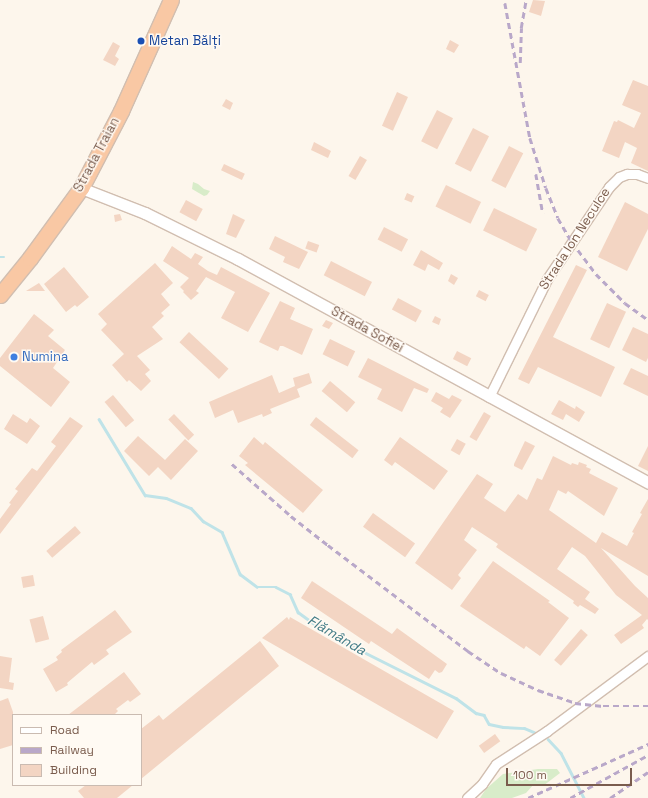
<!DOCTYPE html>
<meta charset="utf-8">
<style>
body{margin:0}
#map{position:relative;width:648px;height:798px;overflow:hidden;background:#fdf6ec;font-family:"Space Grotesk",sans-serif}
div>[style]{position:absolute}
.green>*{inset:0;background:#d8ecc9}
.stream>*{height:2.5px;margin:-1.25px;padding:0 1.25px;transform-origin:1.25px;border-radius:1.25px;background:#bfe3e8}
.building>*{inset:0;background:#f3d5c3;transform-origin:0 0}
.roads{filter:drop-shadow(1px 0 #d1beb0) drop-shadow(-1px 0 #d1beb0) drop-shadow(0 1px #d1beb0) drop-shadow(0 -1px #d1beb0)}
.minor>*{height:9px;margin:-4.5px;padding:0 4.5px;transform-origin:4.5px;border-radius:4.5px;background:#fff}
.tertiary>*{height:11px;margin:-5.5px;padding:0 5.5px;transform-origin:5.5px;border-radius:5.5px;background:#fff}
.trunk>*{height:15px;margin:-7.5px;padding:0 7.5px;transform-origin:7.5px;border-radius:7.5px;background:#f9c8a4}
.rail>*{height:2.5px;margin-top:-1.25px;transform-origin:0;background:repeating-linear-gradient(90deg,#b9a8c9 0 6px,transparent 0 10px)}
.dots>*{width:11px;height:11px;translate:-50% -50%;box-sizing:border-box;border:2px solid #fffaf3;border-radius:50%}
span{translate:-50% -50%;white-space:nowrap;text-align:center;line-height:1.15;-webkit-text-stroke:3px #fffaf3;paint-order:stroke}
.transit-label{font-size:13px;color:#164399}
.left{translate:0 -50%;text-align:left}
.street-label{font-size:13px;color:#7a5c4d}
.shop-label{font-size:13px;color:#366cbe}
.water-label{font-size:14px;color:#437c86;font-style:italic}
.legend{position:absolute;left:12px;top:714px;width:130px;height:72px;box-sizing:border-box;background:#fffaf3;border:1px solid #cabbb1;margin:0;padding:5px 7px;list-style:none;font-size:12px;color:#7a5c4d}
.legend li{display:flex;align-items:center;gap:8px;height:20px}
.legend b{width:20px;border:1px solid #cabbb1}
.scale{position:absolute;left:506px;top:768px;width:126px;height:18px;box-sizing:border-box;border:2px solid #7a5c4d;border-top:0;padding-left:5px;font-size:12px;line-height:14px;white-space:nowrap;color:#7a5c4d;-webkit-text-stroke:3px #fffaf3;paint-order:stroke}
</style>
<div id="map">
<div class="green">
<i style="clip-path:polygon(193px 182px,198px 184px,204px 189px,210px 191px,207px 195px,204px 196px,192px 189px)"></i>
<i style="clip-path:polygon(538px 769px,557px 769px,560px 773px,543px 786px,534px 784px,526px 793px,512px 798px,480px 798px,486px 789px,503px 774px)"></i>
</div>
<div class="stream">
<i style="left:0;top:257px;width:4px"></i>
<i style="left:99px;top:419px;width:89px;rotate:58.8deg"></i>
<i style="left:145px;top:495px;width:21px;rotate:8deg"></i>
<i style="left:166px;top:498px;width:27px;rotate:22deg"></i>
<i style="left:191px;top:508px;width:18px;rotate:47deg"></i>
<i style="left:203px;top:521px;width:22px;rotate:30deg"></i>
<i style="left:222px;top:532px;width:46px;rotate:66.8deg"></i>
<i style="left:240px;top:574px;width:21px;rotate:37deg"></i>
<i style="left:257px;top:587px;width:19px"></i>
<i style="left:276px;top:587px;width:16px;rotate:27deg"></i>
<i style="left:290px;top:594px;width:20px;rotate:66deg"></i>
<i style="left:298px;top:612px;width:39px;rotate:36deg"></i>
<i style="left:330px;top:635px;width:141px;rotate:26.6deg"></i>
<i style="left:456px;top:698px;width:25px;rotate:37deg"></i>
<i style="left:476px;top:713px;width:8px;rotate:14deg"></i>
<i style="left:484px;top:715px;width:10px;rotate:61deg"></i>
<i style="left:489px;top:724px;width:14px;rotate:12deg"></i>
<i style="left:503px;top:727px;width:21px;rotate:3deg"></i>
<i style="left:524px;top:728px;width:11px;rotate:22deg"></i>
<i style="left:548px;top:739px;width:19px;rotate:47deg"></i>
<i style="left:561px;top:753px;width:51px;rotate:62.9deg"></i>
</div>
<div class="building">
<i style="clip-path:polygon(533px 0,545px 1px,541px 16px,529px 12px)"></i>
<i style="clip-path:polygon(450px 40px,459px 45px,454px 53px,446px 49px)"></i>
<i style="clip-path:polygon(113px 42px,120px 46px,115px 56px,119px 59px,115px 66px,103px 60px)"></i>
<i style="clip-path:polygon(633px 80px,648px 86px,648px 171px,631px 163px,637px 148px,625px 142px,619px 158px,602px 151px,614px 121px,617px 122px,618px 120px,634px 128px,641px 113px,622px 105px)"></i>
<i style="left:397px;top:92px;width:12px;height:37px;rotate:24deg"></i>
<i style="clip-path:polygon(226px 99px,233px 103px,230px 110px,222px 106px)"></i>
<i style="left:437px;top:110px;width:18px;height:35px;rotate:27deg"></i>
<i style="left:473px;top:128px;width:18px;height:40px;rotate:27deg"></i>
<i style="clip-path:polygon(314px 142px,331px 151px,328px 158px,311px 150px)"></i>
<i style="left:509px;top:146px;width:16px;height:39px;rotate:27deg"></i>
<i style="left:360px;top:156px;width:8px;height:23px;rotate:30deg"></i>
<i style="left:224px;top:164px;width:23px;height:7px;rotate:25deg"></i>
<i style="left:446px;top:185px;width:39px;height:24px;rotate:26deg"></i>
<i style="left:407px;top:193px;width:8px;height:7px;rotate:23deg"></i>
<i style="left:186px;top:200px;width:19px;height:14px;rotate:28deg"></i>
<i style="clip-path:polygon(625px 202px,648px 214px,648px 229px,627px 271px,598px 257px)"></i>
<i style="left:494px;top:208px;width:48px;height:25px;rotate:26deg"></i>
<i style="clip-path:polygon(120px 214px,122px 220px,115px 222px,114px 215px)"></i>
<i style="clip-path:polygon(233px 214px,245px 220px,236px 238px,226px 234px)"></i>
<i style="left:384px;top:227px;width:27px;height:14px;rotate:27deg"></i>
<i style="clip-path:polygon(275px 236px,308px 252px,299px 269px,283px 262px,285px 257px,269px 249px)"></i>
<i style="left:308px;top:241px;width:12px;height:8px;rotate:20deg"></i>
<i style="clip-path:polygon(172px 246px,191px 259px,195px 253px,203px 257px,198px 264px,208px 271px,217px 275px,221px 267px,270px 293px,248px 332px,221px 318px,235px 292px,233px 291px,206px 277px,196px 291px,199px 293px,191px 300px,183px 292px,184px 291px,180px 287px,189px 278px,163px 261px)"></i>
<i style="clip-path:polygon(421px 250px,443px 263px,439px 270px,428px 264px,425px 271px,413px 265px)"></i>
<i style="left:331px;top:261px;width:46px;height:16px;rotate:27deg"></i>
<i style="clip-path:polygon(155px 263px,173px 283px,161px 294px,170px 305px,161px 313px,164px 316px,152px 327px,163px 339px,137px 356px,150px 370px,145px 374px,151px 381px,141px 391px,129px 380px,127px 382px,112px 365px,124px 354px,101px 330px,107px 324px,98px 314px)"></i>
<i style="clip-path:polygon(576px 265px,587px 270px,553px 337px,615px 367px,601px 397px,538px 367px,529px 384px,518px 379px)"></i>
<i style="clip-path:polygon(64px 267px,89px 297px,77px 307px,75px 305px,66px 312px,44px 284px)"></i>
<i style="clip-path:polygon(451px 274px,458px 278px,454px 285px,448px 281px)"></i>
<i style="clip-path:polygon(39px 283px,45px 291px,26px 291px)"></i>
<i style="left:479px;top:290px;width:11px;height:7px;rotate:27deg"></i>
<i style="left:398px;top:298px;width:27px;height:13px;rotate:28deg"></i>
<i style="clip-path:polygon(280px 301px,295px 308px,290px 319px,313px 329px,302px 355px,283px 346px,280px 346px,278px 351px,259px 342px)"></i>
<i style="left:607px;top:303px;width:21px;height:40px;rotate:25deg"></i>
<i style="clip-path:polygon(34px 314px,54px 330px,48px 336px,65px 350px,53px 368px,70px 382px,51px 407px,0 366px,0 358px)"></i>
<i style="clip-path:polygon(435px 316px,441px 319px,439px 325px,432px 322px)"></i>
<i style="clip-path:polygon(326px 320px,333px 323px,329px 329px,322px 326px)"></i>
<i style="clip-path:polygon(633px 327px,648px 334px,648px 358px,646px 362px,622px 350px)"></i>
<i style="left:189px;top:332px;width:54px;height:14px;rotate:43deg"></i>
<i style="left:330px;top:339px;width:28px;height:17px;rotate:26deg"></i>
<i style="left:457px;top:351px;width:16px;height:9px;rotate:27deg"></i>
<i style="clip-path:polygon(368px 358px,429px 389px,427px 393px,414px 388px,402px 412px,377px 399px,382px 389px,358px 377px)"></i>
<i style="clip-path:polygon(631px 368px,648px 376px,648px 396px,623px 384px)"></i>
<i style="clip-path:polygon(309px 373px,312px 383px,297px 389px,300px 397px,270px 409px,272px 413px,263px 417px,262px 414px,238px 423px,233px 410px,215px 418px,209px 402px,272px 375px,279px 393px,295px 386px,293px 378px)"></i>
<i style="left:330px;top:381px;width:33px;height:13px;rotate:40deg"></i>
<i style="clip-path:polygon(436px 392px,449px 399px,452px 395px,462px 400px,450px 418px,440px 412px,443px 408px,431px 401px)"></i>
<i style="left:113px;top:395px;width:33px;height:11px;rotate:50deg"></i>
<i style="clip-path:polygon(559px 400px,575px 409px,576px 406px,585px 412px,579px 422px,566px 414px,563px 420px,551px 414px)"></i>
<i style="left:484px;top:412px;width:8px;height:29px;rotate:30deg"></i>
<i style="clip-path:polygon(13px 414px,27px 423px,30px 418px,40px 426px,27px 444px,4px 429px)"></i>
<i style="left:174px;top:414px;width:29px;height:8px;rotate:46deg"></i>
<i style="clip-path:polygon(70px 417px,83px 426px,0 534px,0 519px,11px 504px,9px 503px,18px 491px,15px 489px,32px 468px,37px 471px,56px 446px,51px 442px)"></i>
<i style="left:316px;top:417px;width:54px;height:10px;rotate:38deg"></i>
<i style="clip-path:polygon(138px 436px,165px 460px,185px 439px,198px 451px,171px 480px,158px 467px,149px 476px,124px 451px)"></i>
<i style="clip-path:polygon(254px 437px,263px 445px,265px 442px,323px 490px,303px 513px,245px 465px,248px 463px,239px 456px)"></i>
<i style="clip-path:polygon(400px 437px,448px 471px,434px 490px,395px 462px,392px 466px,384px 460px)"></i>
<i style="left:457px;top:439px;width:10px;height:13px;rotate:29deg"></i>
<i style="clip-path:polygon(525px 441px,535px 446px,522px 470px,514px 466px,514px 464px)"></i>
<i style="clip-path:polygon(648px 446px,648px 471px,638px 466px)"></i>
<i style="clip-path:polygon(553px 456px,571px 465px,572px 463px,578px 465px,579px 462px,587px 465px,586px 467px,591px 469px,589px 473px,618px 488px,604px 516px,568px 491px,566px 494px,558px 490px,549px 510px,596px 543px,602px 532px,627px 546px,634px 533px,632px 532px,642px 514px,640px 513px,648px 499px,648px 576px,601px 548px,635px 586px,648px 598px,648px 620px,647px 619px,642px 625px,644px 628px,621px 644px,614px 635px,642px 615px,616px 595px,585px 556px,572px 547px,557px 569px,590px 592px,585px 599px,599px 609px,595px 614px,580px 605px,578px 607px,573px 603px,574px 601px,496px 547px,498px 544px,472px 527px,464px 540px,477px 550px,458px 575px,461px 578px,452px 590px,415px 563px,477px 474px,493px 484px,484px 498px,505px 512px,518px 494px,527px 500px,537px 478px,542px 480px)"></i>
<i style="left:373px;top:513px;width:52px;height:17px;rotate:36deg"></i>
<i style="left:75px;top:526px;width:9px;height:38px;rotate:49deg"></i>
<i style="clip-path:polygon(493px 561px,550px 601px,548px 602px,569px 618px,540px 656px,526px 646px,524px 649px,460px 606px)"></i>
<i style="left:33px;top:575px;width:11px;height:12px;rotate:80deg"></i>
<i style="clip-path:polygon(312px 581px,392px 634px,397px 628px,447px 664px,442px 672px,439px 673px,435px 670px,429px 679px,371px 641px,369px 644px,301px 598px)"></i>
<i style="clip-path:polygon(115px 610px,132px 632px,106px 650px,109px 654px,94px 665px,92px 662px,67px 683px,68px 685px,56px 692px,43px 669px,58px 660px,56px 657px,62px 652px,61px 650px)"></i>
<i style="left:43px;top:616px;width:24px;height:14px;rotate:75deg"></i>
<i style="clip-path:polygon(287px 617px,289px 620px,290px 617px,454px 711px,437px 739px,262px 638px)"></i>
<i style="left:581px;top:629px;width:9px;height:41px;rotate:41deg"></i>
<i style="clip-path:polygon(260px 641px,279px 666px,141px 779px,141px 729px,159px 715px,163px 720px)"></i>
<i style="clip-path:polygon(0 656px,12px 658px,9px 682px,14px 683px,13px 690px,0 688px)"></i>
<i style="clip-path:polygon(124px 672px,141px 694px,130px 702px,128px 700px,116px 709px,118px 711px,114px 715px,68px 715px)"></i>
<i style="clip-path:polygon(8px 698px,13px 712px,13px 745px,0 749px,0 701px)"></i>
<i style="left:495px;top:734px;width:9px;height:20px;rotate:54deg"></i>
<i style="clip-path:polygon(86px 785px,133px 785px,117px 798px,84px 798px,78px 791px)"></i>
</div>
<div class="roads">
<div class="minor">
<i style="left:489px;top:397px;width:131px;rotate:-63.8deg"></i>
<i style="left:547px;top:279px;width:111px;rotate:-56deg"></i>
<i style="left:609px;top:187px;width:14px;rotate:-45deg"></i>
<i style="left:619px;top:177px;width:9px;rotate:-21deg"></i>
<i style="left:627px;top:174px;width:10px"></i>
<i style="left:637px;top:174px;width:12px;rotate:20deg"></i>
<i style="left:467px;top:798px;width:21px;rotate:-43deg"></i>
<i style="left:482px;top:784px;width:24px;rotate:-55deg"></i>
<i style="left:496px;top:764px;width:61px;rotate:-32.9deg"></i>
<i style="left:547px;top:731px;width:126px;rotate:-36.6deg"></i>
</div>
<div class="tertiary">
<i style="left:81px;top:188px;width:69px;rotate:21.3deg"></i>
<i style="left:145px;top:213px;width:104px;rotate:26.3deg"></i>
<i style="left:238px;top:259px;width:467px;rotate:28.6deg"></i>
</div>
<div class="trunk">
<i style="left:0;top:295px;width:48px;rotate:-51deg"></i>
<i style="left:30px;top:258px;width:87px;rotate:-53.9deg"></i>
<i style="left:81px;top:188px;width:87px;rotate:-62.5deg"></i>
<i style="left:121px;top:111px;width:122px;rotate:-65.8deg"></i>
</div>
</div>
<div class="rail">
<i style="left:505px;top:3px;width:137px;rotate:79.5deg"></i>
<i style="left:530px;top:138px;width:52px;rotate:72.3deg"></i>
<i style="left:546px;top:188px;width:32px;rotate:68deg"></i>
<i style="left:558px;top:218px;width:28px;rotate:60deg"></i>
<i style="left:572px;top:242px;width:40px;rotate:53deg"></i>
<i style="left:596px;top:274px;width:41px;rotate:45deg"></i>
<i style="left:625px;top:303px;width:29px;rotate:36deg"></i>
<i style="left:520px;top:63px;width:35px;rotate:-88deg"></i>
<i style="left:521px;top:28px;width:28px;rotate:-80deg"></i>
<i style="left:536px;top:174px;width:40px;rotate:80deg"></i>
<i style="left:232px;top:464px;width:79px;rotate:41.4deg"></i>
<i style="left:291px;top:516px;width:47px;rotate:38.1deg"></i>
<i style="left:328px;top:545px;width:176px;rotate:37.1deg"></i>
<i style="left:468px;top:651px;width:40px;rotate:34deg"></i>
<i style="left:501px;top:673px;width:41px;rotate:24.7deg"></i>
<i style="left:538px;top:690px;width:39px;rotate:19deg"></i>
<i style="left:575px;top:703px;width:28px;rotate:6deg"></i>
<i style="left:603px;top:706px;width:45px"></i>
<i style="left:528px;top:798px;width:132px;rotate:-24.2deg"></i>
<i style="left:570px;top:798px;width:89px;rotate:-28.9deg"></i>
<i style="left:610px;top:798px;width:46px;rotate:-34.4deg"></i>
</div>
<div class="dots">
<i style="left:141px;top:41px;background:#1a4fb4"></i>
<i style="left:14px;top:357px;background:#3f7fe0"></i>
</div>
<div class="transit-label">
<span class="left" style="left:149px;top:41px">Metan Bălți</span>
</div>
<div class="street-label">
<span style="left:97px;top:155px;rotate:-62deg">Strada Trаian</span>
<span style="left:575px;top:239px;rotate:-57deg">Strada Ion Neculce</span>
<span style="left:367px;top:330px;rotate:29deg">Strada Sofiei</span>
</div>
<div class="shop-label">
<span class="left" style="left:22px;top:357px">Numina</span>
</div>
<div class="water-label">
<span style="left:337px;top:635px;rotate:30deg">Flămânda</span>
</div>
<ul class="legend">
<li><b style="height:5px;background:#fff"></b>Road</li>
<li><b style="height:5px;background:#b9a8c9"></b>Railway</li>
<li><b style="height:11px;background:#f3d5c3"></b>Building</li>
</ul>
<div class="scale">100 m</div>
</div>
